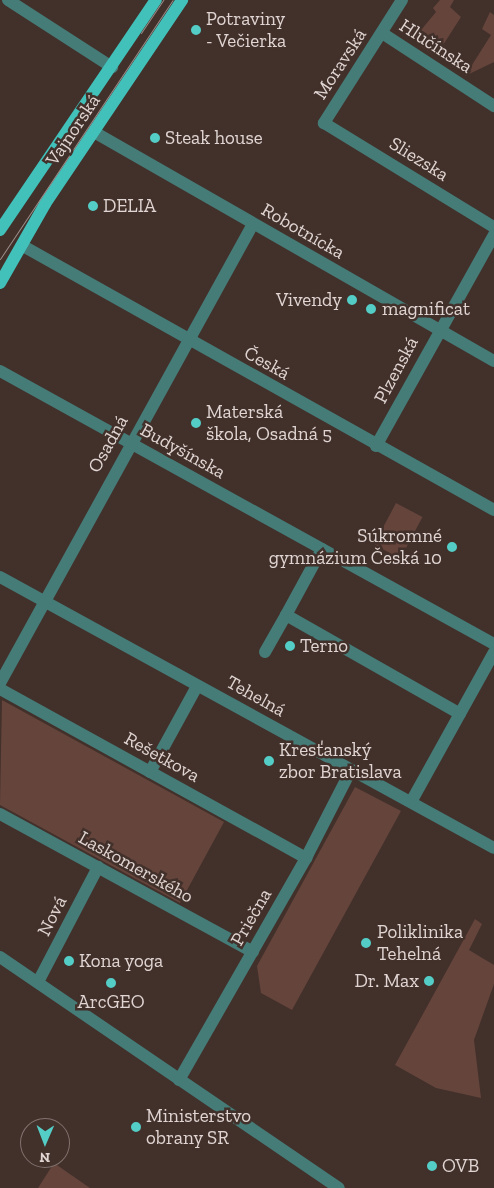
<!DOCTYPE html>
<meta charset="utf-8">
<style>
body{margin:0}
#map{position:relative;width:494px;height:1188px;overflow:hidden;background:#42302b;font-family:"Zilla Slab",serif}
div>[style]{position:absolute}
.green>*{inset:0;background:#65443b;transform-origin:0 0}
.minor>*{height:12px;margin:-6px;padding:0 6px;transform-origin:6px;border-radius:6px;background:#457c78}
.major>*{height:12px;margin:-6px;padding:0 6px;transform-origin:6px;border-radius:6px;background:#41c1ba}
.tram>*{height:1px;margin:-0.5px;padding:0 0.5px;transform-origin:0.5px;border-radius:0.5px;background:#9a8c88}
.dots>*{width:14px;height:14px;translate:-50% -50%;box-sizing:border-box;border:2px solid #42302b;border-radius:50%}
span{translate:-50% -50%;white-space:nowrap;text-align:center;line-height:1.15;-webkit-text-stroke:5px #42302b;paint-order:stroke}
.poi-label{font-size:19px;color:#e0d5d2}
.left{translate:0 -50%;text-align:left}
.right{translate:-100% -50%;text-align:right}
.street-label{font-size:19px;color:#e0d5d2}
.north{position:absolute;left:20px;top:1118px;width:50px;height:50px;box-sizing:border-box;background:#42302b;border:1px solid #81726e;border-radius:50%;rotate:181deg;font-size:14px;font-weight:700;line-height:20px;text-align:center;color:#e0d5d2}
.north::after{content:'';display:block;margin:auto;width:18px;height:22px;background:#54cdc6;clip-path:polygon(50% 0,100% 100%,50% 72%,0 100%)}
</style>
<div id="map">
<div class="green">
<i style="clip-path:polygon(440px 0,454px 0,450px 7px,461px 17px,436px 56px,420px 46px,427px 34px,421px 30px,436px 12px,433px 8px)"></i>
<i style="clip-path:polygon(490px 12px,494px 15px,494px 62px,465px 76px,491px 35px,482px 29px)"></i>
<i style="left:396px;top:503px;width:30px;height:47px;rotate:28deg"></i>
<i style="clip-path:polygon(2px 700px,224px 822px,180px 903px,0 805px)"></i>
<i style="clip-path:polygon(355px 787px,401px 811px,292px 1010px,261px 993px,257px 966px)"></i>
<i style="clip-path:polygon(475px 919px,482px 924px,469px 950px,494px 965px,494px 984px,474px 1040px,481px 1098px,436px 1088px,395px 1065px)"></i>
<i style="clip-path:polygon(54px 1163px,90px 1188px,38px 1188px)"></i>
</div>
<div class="minor">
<i style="left:8px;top:0;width:124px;rotate:32.8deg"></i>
<i style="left:402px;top:0;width:146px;rotate:122.4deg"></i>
<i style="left:324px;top:123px;width:199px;rotate:31.5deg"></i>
<i style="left:382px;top:33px;width:134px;rotate:33.1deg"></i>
<i style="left:94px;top:132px;width:461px;rotate:29.8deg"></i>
<i style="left:23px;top:246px;width:540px;rotate:29.27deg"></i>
<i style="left:0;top:371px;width:564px;rotate:28.93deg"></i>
<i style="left:376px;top:446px;width:242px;rotate:-60.8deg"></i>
<i style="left:322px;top:549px;width:75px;rotate:118.6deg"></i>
<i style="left:286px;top:615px;width:200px;rotate:29.6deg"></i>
<i style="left:0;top:577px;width:563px;rotate:28.75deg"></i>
<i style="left:265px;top:652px;width:43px;rotate:-60.4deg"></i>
<i style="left:0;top:683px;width:524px;rotate:-61.14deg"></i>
<i style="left:0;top:689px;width:350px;rotate:28.9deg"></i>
<i style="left:150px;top:772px;width:98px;rotate:-61.3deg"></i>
<i style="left:411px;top:802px;width:171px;rotate:-61deg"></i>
<i style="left:0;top:814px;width:288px;rotate:28.6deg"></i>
<i style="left:0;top:957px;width:410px;rotate:34.3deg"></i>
<i style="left:38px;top:982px;width:130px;rotate:-62.4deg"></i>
<i style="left:179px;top:1080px;width:256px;rotate:-60.2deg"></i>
<i style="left:306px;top:858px;width:99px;rotate:-62.9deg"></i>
</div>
<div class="major">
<i style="left:0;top:230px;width:278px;rotate:-55.9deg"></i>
<i style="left:0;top:283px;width:91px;rotate:-60.3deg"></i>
<i style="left:45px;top:204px;width:246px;rotate:-56.1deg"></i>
</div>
<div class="tram">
<i style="left:141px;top:33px;width:40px;rotate:-56deg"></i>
<i style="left:0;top:259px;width:311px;rotate:-56.3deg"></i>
</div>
<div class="dots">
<i style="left:196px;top:30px;background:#54cdc6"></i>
<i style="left:155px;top:138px;background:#54cdc6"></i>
<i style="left:93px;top:206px;background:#54cdc6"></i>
<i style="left:352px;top:300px;background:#54cdc6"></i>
<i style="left:371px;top:309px;background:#54cdc6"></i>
<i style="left:196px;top:423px;background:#54cdc6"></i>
<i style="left:452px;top:547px;background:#54cdc6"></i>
<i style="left:290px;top:646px;background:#54cdc6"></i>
<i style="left:269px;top:761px;background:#54cdc6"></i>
<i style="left:366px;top:943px;background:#54cdc6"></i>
<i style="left:69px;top:961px;background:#54cdc6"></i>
<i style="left:429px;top:981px;background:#54cdc6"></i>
<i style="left:111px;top:983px;background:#54cdc6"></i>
<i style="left:136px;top:1127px;background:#54cdc6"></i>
<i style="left:432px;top:1166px;background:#54cdc6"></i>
</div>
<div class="poi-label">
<span class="left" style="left:206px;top:30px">Potraviny<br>- Večierka</span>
<span class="left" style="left:165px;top:138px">Steak house</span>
<span class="left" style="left:103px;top:206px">DELIA</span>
<span class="right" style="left:342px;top:300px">Vivendy</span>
<span class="left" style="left:382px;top:309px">magnificat</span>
<span class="left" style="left:206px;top:423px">Materská<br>škola, Osadná 5</span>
<span class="right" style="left:442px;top:547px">Súkromné<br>gymnázium Česká 10</span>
<span class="left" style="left:300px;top:646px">Terno</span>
<span class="left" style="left:279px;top:761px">Kresťanský<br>zbor Bratislava</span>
<span class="left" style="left:377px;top:943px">Poliklinika<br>Tehelná</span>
<span class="left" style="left:79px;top:961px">Kona yoga</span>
<span class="right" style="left:419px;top:981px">Dr. Max</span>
<span style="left:111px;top:1002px">ArcGEO</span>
<span class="left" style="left:146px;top:1127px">Ministerstvo<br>obrany SR</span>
<span class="left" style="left:442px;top:1166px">OVB</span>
</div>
<div class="street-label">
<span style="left:436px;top:46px;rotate:33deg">Hlučínska</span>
<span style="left:340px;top:64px;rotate:-57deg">Moravská</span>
<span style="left:73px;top:130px;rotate:-56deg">Vajnorská</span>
<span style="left:419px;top:159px;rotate:32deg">Sliezska</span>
<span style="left:303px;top:231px;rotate:30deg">Robotnícka</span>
<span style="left:267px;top:363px;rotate:29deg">Česká</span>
<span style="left:396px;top:370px;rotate:-62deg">Plzenská</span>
<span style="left:108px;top:444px;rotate:-61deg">Osadná</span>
<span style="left:183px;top:451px;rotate:29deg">Budyšínska</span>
<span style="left:256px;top:696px;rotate:29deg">Tehelná</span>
<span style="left:162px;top:757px;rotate:29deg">Rešetkova</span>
<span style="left:136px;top:867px;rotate:29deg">Laskomerského</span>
<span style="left:52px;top:916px;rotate:-63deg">Nová</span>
<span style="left:251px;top:917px;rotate:-60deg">Priečna</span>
</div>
<div class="north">N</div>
</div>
